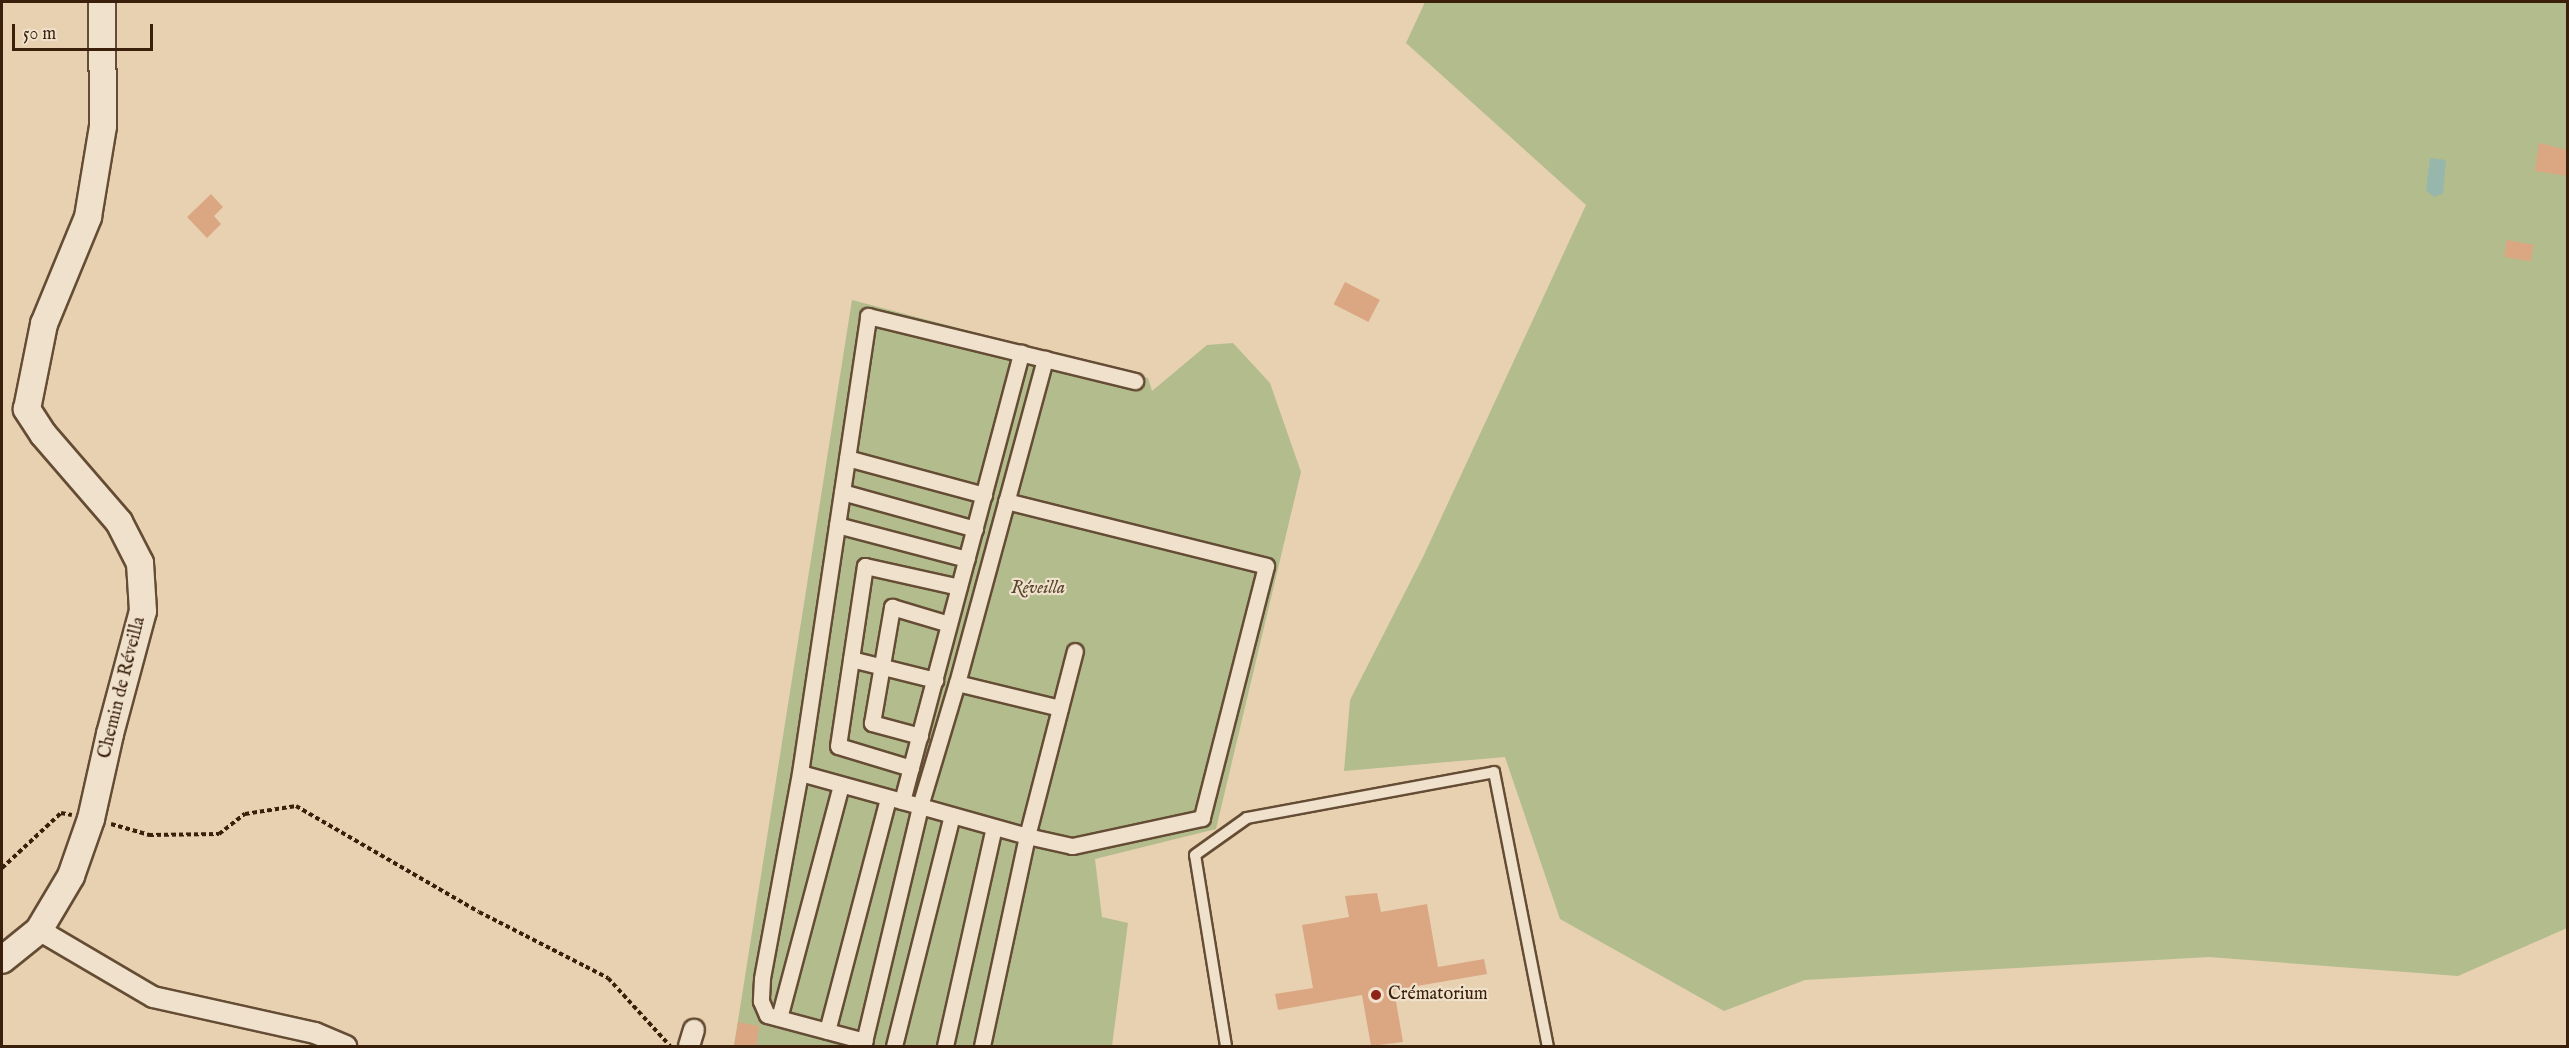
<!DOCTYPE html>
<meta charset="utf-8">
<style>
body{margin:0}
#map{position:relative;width:2569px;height:1048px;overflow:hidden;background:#e7d1b0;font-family:"IM FELL English",serif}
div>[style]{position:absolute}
.green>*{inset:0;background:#b3bc8d}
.water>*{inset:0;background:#97b7ac}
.building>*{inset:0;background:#dba783;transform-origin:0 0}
.path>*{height:4px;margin-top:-2px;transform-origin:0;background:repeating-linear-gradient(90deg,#3a1f0b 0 4.5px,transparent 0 7.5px)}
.roads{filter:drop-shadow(2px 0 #654c34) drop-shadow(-2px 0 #654c34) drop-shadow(0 2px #654c34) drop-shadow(0 -2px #654c34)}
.service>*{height:10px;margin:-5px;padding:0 5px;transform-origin:5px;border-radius:5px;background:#efe1cc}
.pedestrian>*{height:15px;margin:-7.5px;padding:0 7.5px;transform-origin:7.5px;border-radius:7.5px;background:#efe1cc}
.minor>*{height:20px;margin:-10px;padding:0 10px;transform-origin:10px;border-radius:10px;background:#efe1cc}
.tertiary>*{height:26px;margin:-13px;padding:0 13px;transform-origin:13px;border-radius:13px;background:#efe1cc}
.dots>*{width:16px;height:16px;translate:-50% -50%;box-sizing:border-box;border:3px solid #efe1cc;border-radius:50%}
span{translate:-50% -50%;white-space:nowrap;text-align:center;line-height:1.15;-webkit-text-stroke:4.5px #efe1cc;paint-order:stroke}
.park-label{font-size:18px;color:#58462c;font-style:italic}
.street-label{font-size:18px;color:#3a1f0b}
.poi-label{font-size:18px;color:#3a1f0b}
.left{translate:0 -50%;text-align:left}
.frame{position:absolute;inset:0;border:3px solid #3a1f0b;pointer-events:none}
.scale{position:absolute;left:12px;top:24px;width:141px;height:27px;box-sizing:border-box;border:3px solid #3a1f0b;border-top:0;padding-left:8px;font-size:18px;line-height:21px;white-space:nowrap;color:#3a1f0b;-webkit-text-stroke:4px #efe1cc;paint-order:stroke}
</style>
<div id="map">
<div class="green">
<i style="clip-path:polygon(1425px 2px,2567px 2px,2567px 928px,2458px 976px,2209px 957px,1805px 980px,1724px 1011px,1560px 919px,1505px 757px,1344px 771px,1350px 700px,1423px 557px,1586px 205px,1406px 43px)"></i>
<i style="clip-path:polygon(852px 300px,1148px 378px,1152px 391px,1207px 345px,1233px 343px,1270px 383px,1301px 472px,1216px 829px,1095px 859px,1102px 917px,1128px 923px,1112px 1046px,734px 1046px)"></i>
</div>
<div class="water">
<i style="clip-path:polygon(2430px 158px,2446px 160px,2443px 193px,2434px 197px,2426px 190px)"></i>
</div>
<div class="building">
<i style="clip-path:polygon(2539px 143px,2568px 150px,2568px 176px,2535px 171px)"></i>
<i style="clip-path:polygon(211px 194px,223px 207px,214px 216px,221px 224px,207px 238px,187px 217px)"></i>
<i style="left:2507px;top:240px;width:27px;height:17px;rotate:10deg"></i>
<i style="left:1345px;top:282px;width:39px;height:25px;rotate:27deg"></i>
<i style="clip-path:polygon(1377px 893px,1381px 912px,1427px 904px,1438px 967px,1484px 959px,1487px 974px,1394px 990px,1403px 1042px,1371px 1046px,1362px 995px,1278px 1010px,1275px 994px,1313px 988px,1302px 925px,1349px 917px,1345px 896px)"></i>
<i style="clip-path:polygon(738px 1022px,759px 1026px,756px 1047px,734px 1047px)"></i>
</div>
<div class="path">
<i style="left:111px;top:824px;width:40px;rotate:16deg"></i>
<i style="left:149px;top:835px;width:70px;rotate:-0.8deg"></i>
<i style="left:219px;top:834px;width:33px;rotate:-38deg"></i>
<i style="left:245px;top:814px;width:52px;rotate:-8.9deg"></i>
<i style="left:296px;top:806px;width:211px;rotate:30.1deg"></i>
<i style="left:479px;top:912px;width:145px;rotate:27.1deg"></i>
<i style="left:608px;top:978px;width:92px;rotate:47.6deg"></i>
<i style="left:2px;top:868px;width:81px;rotate:-43deg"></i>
<i style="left:61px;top:813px;width:11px;rotate:10deg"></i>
</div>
<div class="roads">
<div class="service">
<i style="left:1226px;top:1046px;width:193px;rotate:-99.2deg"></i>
<i style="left:1195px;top:855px;width:64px;rotate:-35.4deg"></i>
<i style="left:1247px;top:818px;width:251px;rotate:-10.5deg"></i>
<i style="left:1494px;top:772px;width:279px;rotate:78.9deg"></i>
</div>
<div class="pedestrian">
<i style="left:847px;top:458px;width:142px;rotate:15.1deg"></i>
<i style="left:842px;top:492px;width:138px;rotate:15.5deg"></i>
<i style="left:1006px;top:501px;width:268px;rotate:14deg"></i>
<i style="left:1266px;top:566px;width:260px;rotate:104.3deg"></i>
<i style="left:1202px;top:818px;width:133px;rotate:167.8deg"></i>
<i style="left:1072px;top:846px;width:46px;rotate:-167.5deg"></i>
<i style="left:1027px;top:836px;width:191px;rotate:-75.5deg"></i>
<i style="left:837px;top:525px;width:134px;rotate:14.7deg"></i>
<i style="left:851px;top:659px;width:87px;rotate:14deg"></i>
<i style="left:957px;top:683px;width:106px;rotate:13.6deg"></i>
<i style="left:920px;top:736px;width:50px;rotate:-164.8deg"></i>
<i style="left:872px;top:723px;width:118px;rotate:-80.2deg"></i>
<i style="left:892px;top:607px;width:59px;rotate:16.6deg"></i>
<i style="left:911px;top:768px;width:76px;rotate:-163.2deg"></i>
<i style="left:838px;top:746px;width:182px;rotate:-81.5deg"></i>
<i style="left:865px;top:566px;width:96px;rotate:12.6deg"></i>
<i style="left:800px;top:773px;width:462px;rotate:-81.5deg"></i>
<i style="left:868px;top:316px;width:275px;rotate:13.7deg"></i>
<i style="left:902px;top:801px;width:464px;rotate:-75.1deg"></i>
<i style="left:779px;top:1018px;width:241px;rotate:-75.1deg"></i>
<i style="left:827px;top:1031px;width:241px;rotate:-75.3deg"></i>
<i style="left:863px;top:1046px;width:247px;rotate:-76.6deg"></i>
<i style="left:920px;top:806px;width:124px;rotate:-164.6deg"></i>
<i style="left:800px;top:773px;width:209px;rotate:100.5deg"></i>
<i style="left:762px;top:979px;width:22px;rotate:93deg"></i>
<i style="left:761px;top:1001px;width:15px;rotate:67deg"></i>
<i style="left:767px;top:1015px;width:101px;rotate:14.9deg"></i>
<i style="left:894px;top:1046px;width:238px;rotate:-75.9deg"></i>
<i style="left:945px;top:1046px;width:224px;rotate:-77.4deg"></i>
<i style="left:982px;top:1046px;width:215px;rotate:-77.9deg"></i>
<i style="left:1027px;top:836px;width:111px;rotate:-164.3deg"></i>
<i style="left:920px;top:806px;width:128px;rotate:-73.3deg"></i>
<i style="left:957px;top:683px;width:336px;rotate:-74.8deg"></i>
</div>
<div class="minor">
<i style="left:39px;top:930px;width:132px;rotate:30.4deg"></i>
<i style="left:153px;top:997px;width:166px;rotate:12.5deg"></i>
<i style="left:315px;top:1033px;width:34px;rotate:23deg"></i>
<i style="left:689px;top:1046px;width:17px;rotate:-73deg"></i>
</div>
<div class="tertiary">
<i style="left:2px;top:960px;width:48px;rotate:-39deg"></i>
<i style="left:39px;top:930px;width:63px;rotate:-59.3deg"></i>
<i style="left:71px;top:876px;width:60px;rotate:-70.7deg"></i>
<i style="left:91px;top:819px;width:87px;rotate:-77.4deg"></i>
<i style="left:110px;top:734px;width:127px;rotate:-75deg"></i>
<i style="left:143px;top:611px;width:48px;rotate:-93.6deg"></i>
<i style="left:140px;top:563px;width:46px;rotate:-117.1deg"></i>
<i style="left:119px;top:522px;width:116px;rotate:-130.8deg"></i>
<i style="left:43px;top:434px;width:30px;rotate:-123deg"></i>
<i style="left:27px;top:409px;width:87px;rotate:-78.7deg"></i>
<i style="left:44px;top:324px;width:116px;rotate:-67.6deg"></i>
<i style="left:88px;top:217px;width:92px;rotate:-80.6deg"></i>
<i style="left:103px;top:126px;width:124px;rotate:-90.5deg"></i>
</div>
</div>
<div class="dots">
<i style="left:1376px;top:995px;background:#8f2418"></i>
</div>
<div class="park-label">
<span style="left:1038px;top:589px">Réveilla</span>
</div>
<div class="street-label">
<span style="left:123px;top:688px;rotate:-76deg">Chemin de Réveilla</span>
</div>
<div class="poi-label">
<span class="left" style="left:1388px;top:995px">Crématorium</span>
</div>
<div class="frame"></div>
<div class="scale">50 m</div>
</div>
